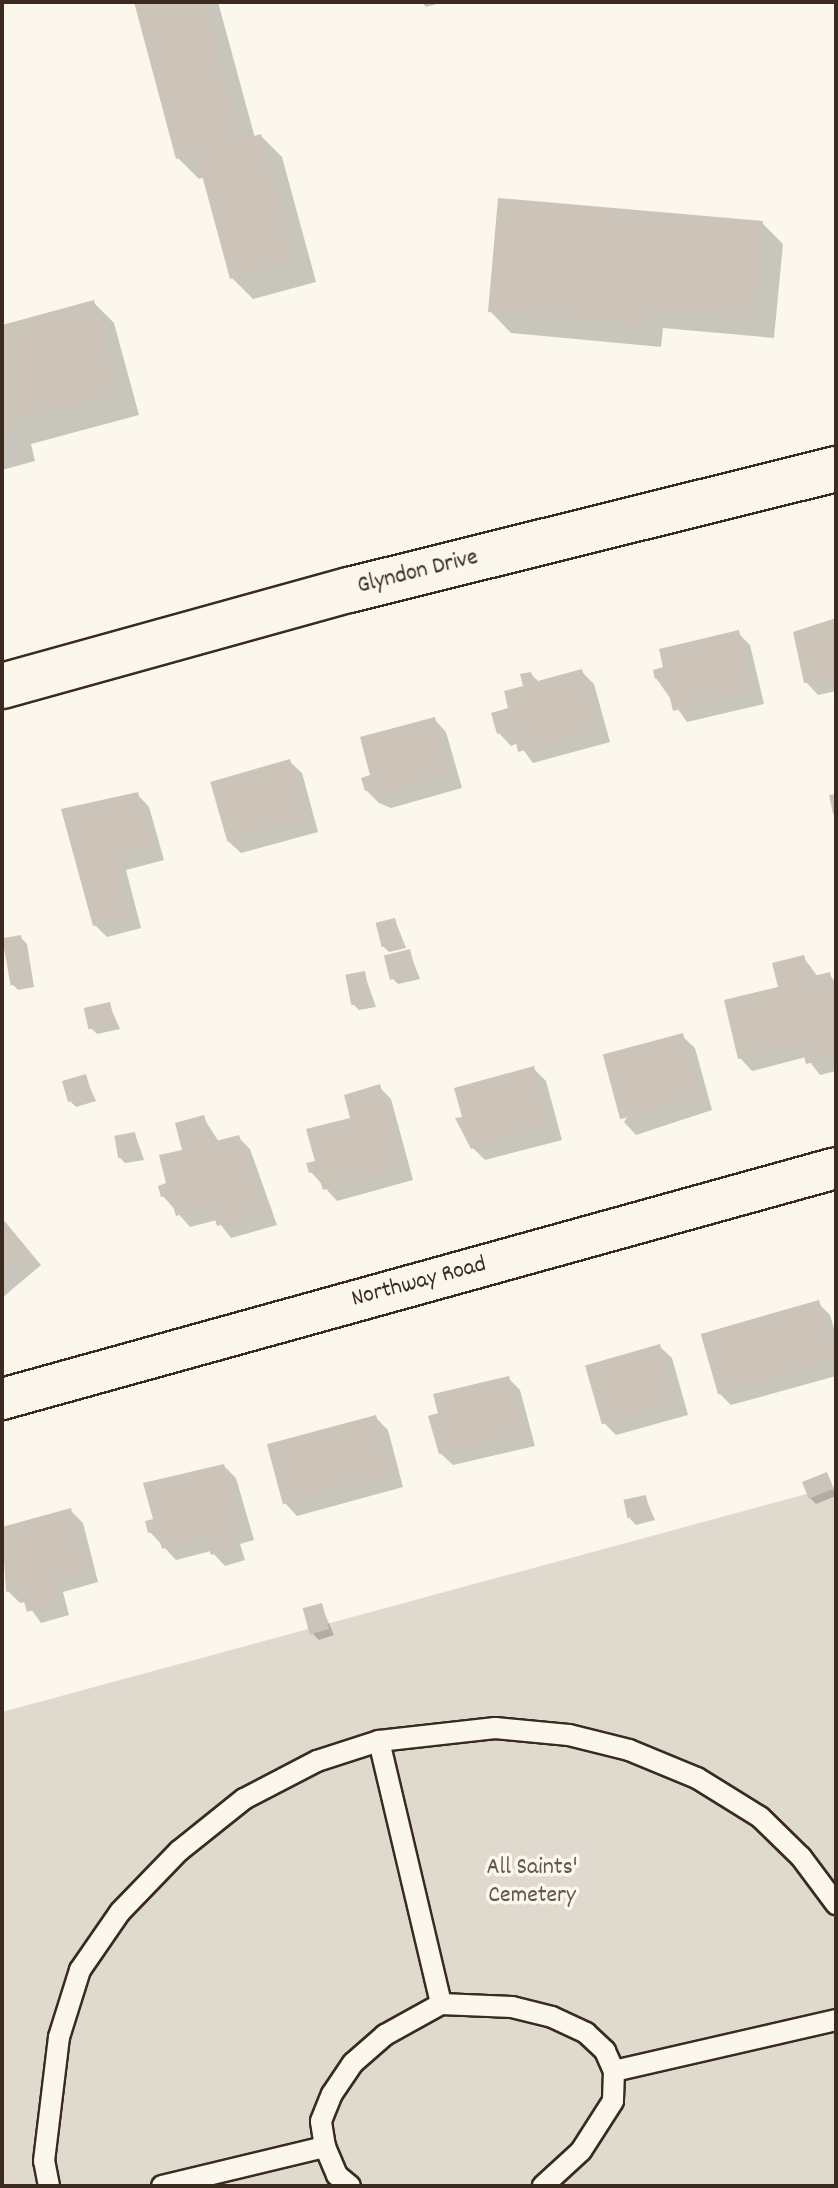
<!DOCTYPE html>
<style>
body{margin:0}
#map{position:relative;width:838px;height:2188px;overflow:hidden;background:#fbf7ec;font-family:Dekko,sans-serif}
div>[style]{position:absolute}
.green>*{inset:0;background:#dfd9ce}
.shadow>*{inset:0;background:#0003}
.building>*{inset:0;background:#ccc4b9;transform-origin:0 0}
.roads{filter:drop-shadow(2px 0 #3b2a1e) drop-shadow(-2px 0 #3b2a1e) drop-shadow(0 2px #3b2a1e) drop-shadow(0 -2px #3b2a1e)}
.lane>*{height:20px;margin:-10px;padding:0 10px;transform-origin:10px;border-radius:10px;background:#fbf7ec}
.street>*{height:40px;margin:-20px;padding:0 20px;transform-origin:20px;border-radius:20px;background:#fbf7ec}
.secondary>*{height:44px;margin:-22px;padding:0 22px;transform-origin:22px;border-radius:22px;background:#fbf7ec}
span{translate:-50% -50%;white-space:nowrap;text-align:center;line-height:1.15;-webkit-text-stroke:7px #fbf7ec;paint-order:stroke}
.street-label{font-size:24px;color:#3b2a1e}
.park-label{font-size:24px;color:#64564a}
.frame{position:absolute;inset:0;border:4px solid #3b2a1e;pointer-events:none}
</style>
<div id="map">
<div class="green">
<i style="clip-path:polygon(836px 1486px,836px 2186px,2px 2186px,2px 1712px)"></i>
</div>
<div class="shadow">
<i style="clip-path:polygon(136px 2px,218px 2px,255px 138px,261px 136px,282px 157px,316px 282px,253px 299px,232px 278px,205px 177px,199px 179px,178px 158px)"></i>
<i style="clip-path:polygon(422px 2px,444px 2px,426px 7px)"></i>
<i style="clip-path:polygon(762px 223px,783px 244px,774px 338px,663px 328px,661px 347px,511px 333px,490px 311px)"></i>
<i style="clip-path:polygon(93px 302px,114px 323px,139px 415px,31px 444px,35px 461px,2px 470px,2px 327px)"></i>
<i style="clip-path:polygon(836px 620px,836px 691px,818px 695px,806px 682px)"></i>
<i style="clip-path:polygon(738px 633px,750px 645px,764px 704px,687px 722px,656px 678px)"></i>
<i style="clip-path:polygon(582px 672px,594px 684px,610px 742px,533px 763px,518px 743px,511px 746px,499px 733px,531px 674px,540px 683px)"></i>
<i style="clip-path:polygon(434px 719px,446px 732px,462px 788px,391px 808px,379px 803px,366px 790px,373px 777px)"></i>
<i style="clip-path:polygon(289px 761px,302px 773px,318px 832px,241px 853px,228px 841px)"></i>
<i style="clip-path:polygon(137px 794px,149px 807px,164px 860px,126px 870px,141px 928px,107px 937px,95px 925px,63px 811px)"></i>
<i style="clip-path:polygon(395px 920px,406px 948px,389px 952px,383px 946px)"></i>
<i style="clip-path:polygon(21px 938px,27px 944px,34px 987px,18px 990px,12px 984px)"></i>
<i style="clip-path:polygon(409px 951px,420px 979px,398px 984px,392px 978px)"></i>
<i style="clip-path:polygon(804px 958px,818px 977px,829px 975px,836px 982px,836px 1071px,820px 1075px,806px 1057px,752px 1071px,740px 1058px)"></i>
<i style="clip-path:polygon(364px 973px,376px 1007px,359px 1010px,353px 1004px)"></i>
<i style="clip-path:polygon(109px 1004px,120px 1029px,97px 1034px,91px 1028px)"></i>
<i style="clip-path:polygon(682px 1036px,695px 1048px,712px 1110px,636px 1135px,624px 1122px)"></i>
<i style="clip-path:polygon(533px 1068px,546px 1081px,562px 1140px,485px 1160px,473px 1148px,464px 1118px)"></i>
<i style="clip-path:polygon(85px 1077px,96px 1101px,76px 1107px,70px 1101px)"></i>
<i style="clip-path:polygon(379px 1087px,391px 1099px,413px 1180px,337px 1201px,311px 1172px)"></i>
<i style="clip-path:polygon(203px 1117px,219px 1142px,238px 1137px,250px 1149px,277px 1225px,231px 1238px,217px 1220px,190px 1227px,163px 1196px)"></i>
<i style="clip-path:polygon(135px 1134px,144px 1160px,125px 1163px,119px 1157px)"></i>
<i style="clip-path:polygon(2px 1219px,41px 1265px,2px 1298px)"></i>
<i style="clip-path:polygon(818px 1303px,830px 1315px,836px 1335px,836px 1376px,731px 1405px,719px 1393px)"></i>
<i style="clip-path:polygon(659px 1346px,672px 1358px,688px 1415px,616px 1435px,604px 1423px)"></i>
<i style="clip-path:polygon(508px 1378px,520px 1390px,535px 1446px,453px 1465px,440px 1453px)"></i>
<i style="clip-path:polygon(375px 1417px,388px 1430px,403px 1487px,297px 1516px,285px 1503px)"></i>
<i style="clip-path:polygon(224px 1466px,236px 1478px,254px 1540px,240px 1544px,245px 1560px,225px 1566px,211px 1551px,176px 1560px,150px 1532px,156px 1520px)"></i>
<i style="clip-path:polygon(827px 1475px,836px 1496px,816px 1504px,810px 1498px)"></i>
<i style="clip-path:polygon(645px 1497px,655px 1520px,636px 1525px,630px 1519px)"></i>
<i style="clip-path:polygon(71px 1511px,83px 1523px,98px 1582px,63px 1592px,69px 1615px,41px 1623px,26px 1602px,20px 1603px,8px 1591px,2px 1529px)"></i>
<i style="clip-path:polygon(321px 1605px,334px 1635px,319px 1640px,313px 1634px)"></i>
</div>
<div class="building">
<i style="clip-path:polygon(134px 2px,204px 2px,241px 140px,261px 134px,296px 261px,230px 279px,196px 153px,176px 159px)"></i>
<i style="clip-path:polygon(498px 198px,763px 221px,754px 318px,642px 308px,640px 327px,488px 312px)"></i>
<i style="clip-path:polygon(94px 300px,119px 394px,11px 423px,15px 440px,2px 443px,2px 325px)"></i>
<i style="clip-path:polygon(836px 618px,836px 677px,804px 683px,793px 632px)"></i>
<i style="clip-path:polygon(739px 630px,753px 691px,673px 711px,665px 677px,655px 679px,653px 670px,663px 667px,659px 649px)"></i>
<i style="clip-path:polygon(582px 669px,599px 730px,518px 752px,513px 730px,497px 734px,491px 713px,508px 708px,504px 691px,523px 686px,520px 674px,531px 672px,534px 682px)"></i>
<i style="clip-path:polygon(435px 717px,451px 776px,377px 797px,375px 788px,365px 791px,361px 778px,370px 775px,360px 737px)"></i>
<i style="left:290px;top:759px;width:62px;height:83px;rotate:74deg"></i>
<i style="clip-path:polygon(138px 792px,153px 848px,115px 858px,130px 916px,93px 926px,61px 809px)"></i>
<i style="clip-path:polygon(836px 794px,836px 813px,833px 814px,829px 795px)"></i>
<i style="left:395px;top:918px;width:25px;height:20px;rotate:76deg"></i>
<i style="left:21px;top:935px;width:48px;height:19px;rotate:80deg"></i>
<i style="left:410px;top:949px;width:25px;height:27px;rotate:76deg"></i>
<i style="clip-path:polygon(804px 955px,810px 977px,830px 972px,836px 998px,836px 1056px,806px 1064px,801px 1043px,738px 1059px,724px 1000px,778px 987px,772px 963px)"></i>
<i style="left:365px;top:971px;width:31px;height:20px;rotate:79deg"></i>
<i style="left:110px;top:1002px;width:22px;height:27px;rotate:77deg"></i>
<i style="left:683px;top:1033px;width:67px;height:83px;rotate:75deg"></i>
<i style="clip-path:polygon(534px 1066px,550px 1127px,471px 1149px,455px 1118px,462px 1117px,454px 1088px)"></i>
<i style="left:86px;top:1074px;width:22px;height:25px;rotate:74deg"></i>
<i style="clip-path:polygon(380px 1084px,402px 1167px,323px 1190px,317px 1171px,309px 1173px,306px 1163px,315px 1161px,306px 1129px,350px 1118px,344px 1095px)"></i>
<i style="clip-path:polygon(204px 1115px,212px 1142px,239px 1135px,265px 1212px,217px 1226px,211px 1206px,176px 1216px,170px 1195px,161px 1197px,158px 1186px,166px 1183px,159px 1155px,182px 1150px,175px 1123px)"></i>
<i style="left:135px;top:1132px;width:23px;height:21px;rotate:80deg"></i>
<i style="clip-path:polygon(2px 1218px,30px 1252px,2px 1276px)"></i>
<i style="left:819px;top:1300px;width:63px;height:123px;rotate:74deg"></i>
<i style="left:660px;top:1344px;width:61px;height:78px;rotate:74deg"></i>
<i style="clip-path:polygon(509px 1376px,524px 1434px,439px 1454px,428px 1416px,438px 1413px,433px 1394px)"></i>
<i style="left:376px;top:1415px;width:62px;height:113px;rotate:75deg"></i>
<i style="clip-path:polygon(224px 1464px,242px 1528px,229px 1532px,234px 1548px,211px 1555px,205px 1537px,162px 1549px,157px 1531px,148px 1533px,145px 1521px,153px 1519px,143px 1483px)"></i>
<i style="left:827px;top:1472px;width:18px;height:27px;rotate:68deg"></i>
<i style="left:646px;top:1495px;width:19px;height:23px;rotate:78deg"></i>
<i style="clip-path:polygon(71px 1508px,87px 1570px,51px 1579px,58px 1603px,27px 1612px,20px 1588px,6px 1592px,2px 1527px)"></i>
<i style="left:322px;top:1603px;width:27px;height:20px;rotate:75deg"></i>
</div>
<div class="roads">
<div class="lane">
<i style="left:379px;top:1741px;width:270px;rotate:76.7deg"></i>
<i style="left:614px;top:2071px;width:228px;rotate:-12.9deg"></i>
<i style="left:49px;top:2186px;width:25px;rotate:-101deg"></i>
<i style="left:44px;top:2161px;width:125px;rotate:-83.1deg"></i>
<i style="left:59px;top:2037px;width:70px;rotate:-72.6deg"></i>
<i style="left:80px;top:1970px;width:70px;rotate:-55.4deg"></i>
<i style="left:120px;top:1912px;width:85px;rotate:-46deg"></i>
<i style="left:179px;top:1851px;width:83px;rotate:-38.7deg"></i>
<i style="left:244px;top:1799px;width:82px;rotate:-27.5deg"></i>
<i style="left:317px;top:1761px;width:65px;rotate:-17.9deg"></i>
<i style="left:379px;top:1741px;width:117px;rotate:-6.4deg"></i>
<i style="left:495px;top:1728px;width:74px;rotate:5.4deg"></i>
<i style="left:569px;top:1735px;width:62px;rotate:14deg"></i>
<i style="left:629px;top:1750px;width:74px;rotate:22.4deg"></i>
<i style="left:697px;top:1778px;width:74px;rotate:31.8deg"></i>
<i style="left:760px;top:1817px;width:57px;rotate:44.3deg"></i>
<i style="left:801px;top:1857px;width:59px;rotate:53.3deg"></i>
<i style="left:162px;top:2186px;width:168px;rotate:-13.5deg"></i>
<i style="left:350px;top:2186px;width:17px;rotate:-140deg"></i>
<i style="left:337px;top:2175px;width:30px;rotate:-113deg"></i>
<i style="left:325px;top:2147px;width:26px;rotate:-99deg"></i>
<i style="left:321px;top:2121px;width:29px;rotate:-68deg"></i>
<i style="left:332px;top:2094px;width:37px;rotate:-56deg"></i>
<i style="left:353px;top:2063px;width:43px;rotate:-41.2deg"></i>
<i style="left:385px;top:2035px;width:64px;rotate:-29deg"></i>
<i style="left:441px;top:2004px;width:71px;rotate:2.4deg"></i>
<i style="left:512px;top:2007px;width:41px;rotate:14deg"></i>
<i style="left:552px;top:2017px;width:38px;rotate:25deg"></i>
<i style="left:586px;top:2033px;width:26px;rotate:43deg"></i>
<i style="left:605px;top:2051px;width:22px;rotate:66deg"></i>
<i style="left:614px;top:2071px;width:30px;rotate:92deg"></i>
<i style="left:613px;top:2101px;width:59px;rotate:122.6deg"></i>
<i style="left:581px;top:2151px;width:52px;rotate:137.4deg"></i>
</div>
<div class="street">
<i style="left:2px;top:1399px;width:865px;rotate:-15.48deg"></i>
</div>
<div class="secondary">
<i style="left:2px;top:686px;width:360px;rotate:-15.5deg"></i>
<i style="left:349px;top:590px;width:502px;rotate:-13.95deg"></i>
</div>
</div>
<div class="street-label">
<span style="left:418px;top:573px;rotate:-14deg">Glyndon Drive</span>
<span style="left:419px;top:1283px;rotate:-15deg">Northway Road</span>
</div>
<div class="park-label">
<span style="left:532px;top:1883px">All Saints'<br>Cemetery</span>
</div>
<div class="frame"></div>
</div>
